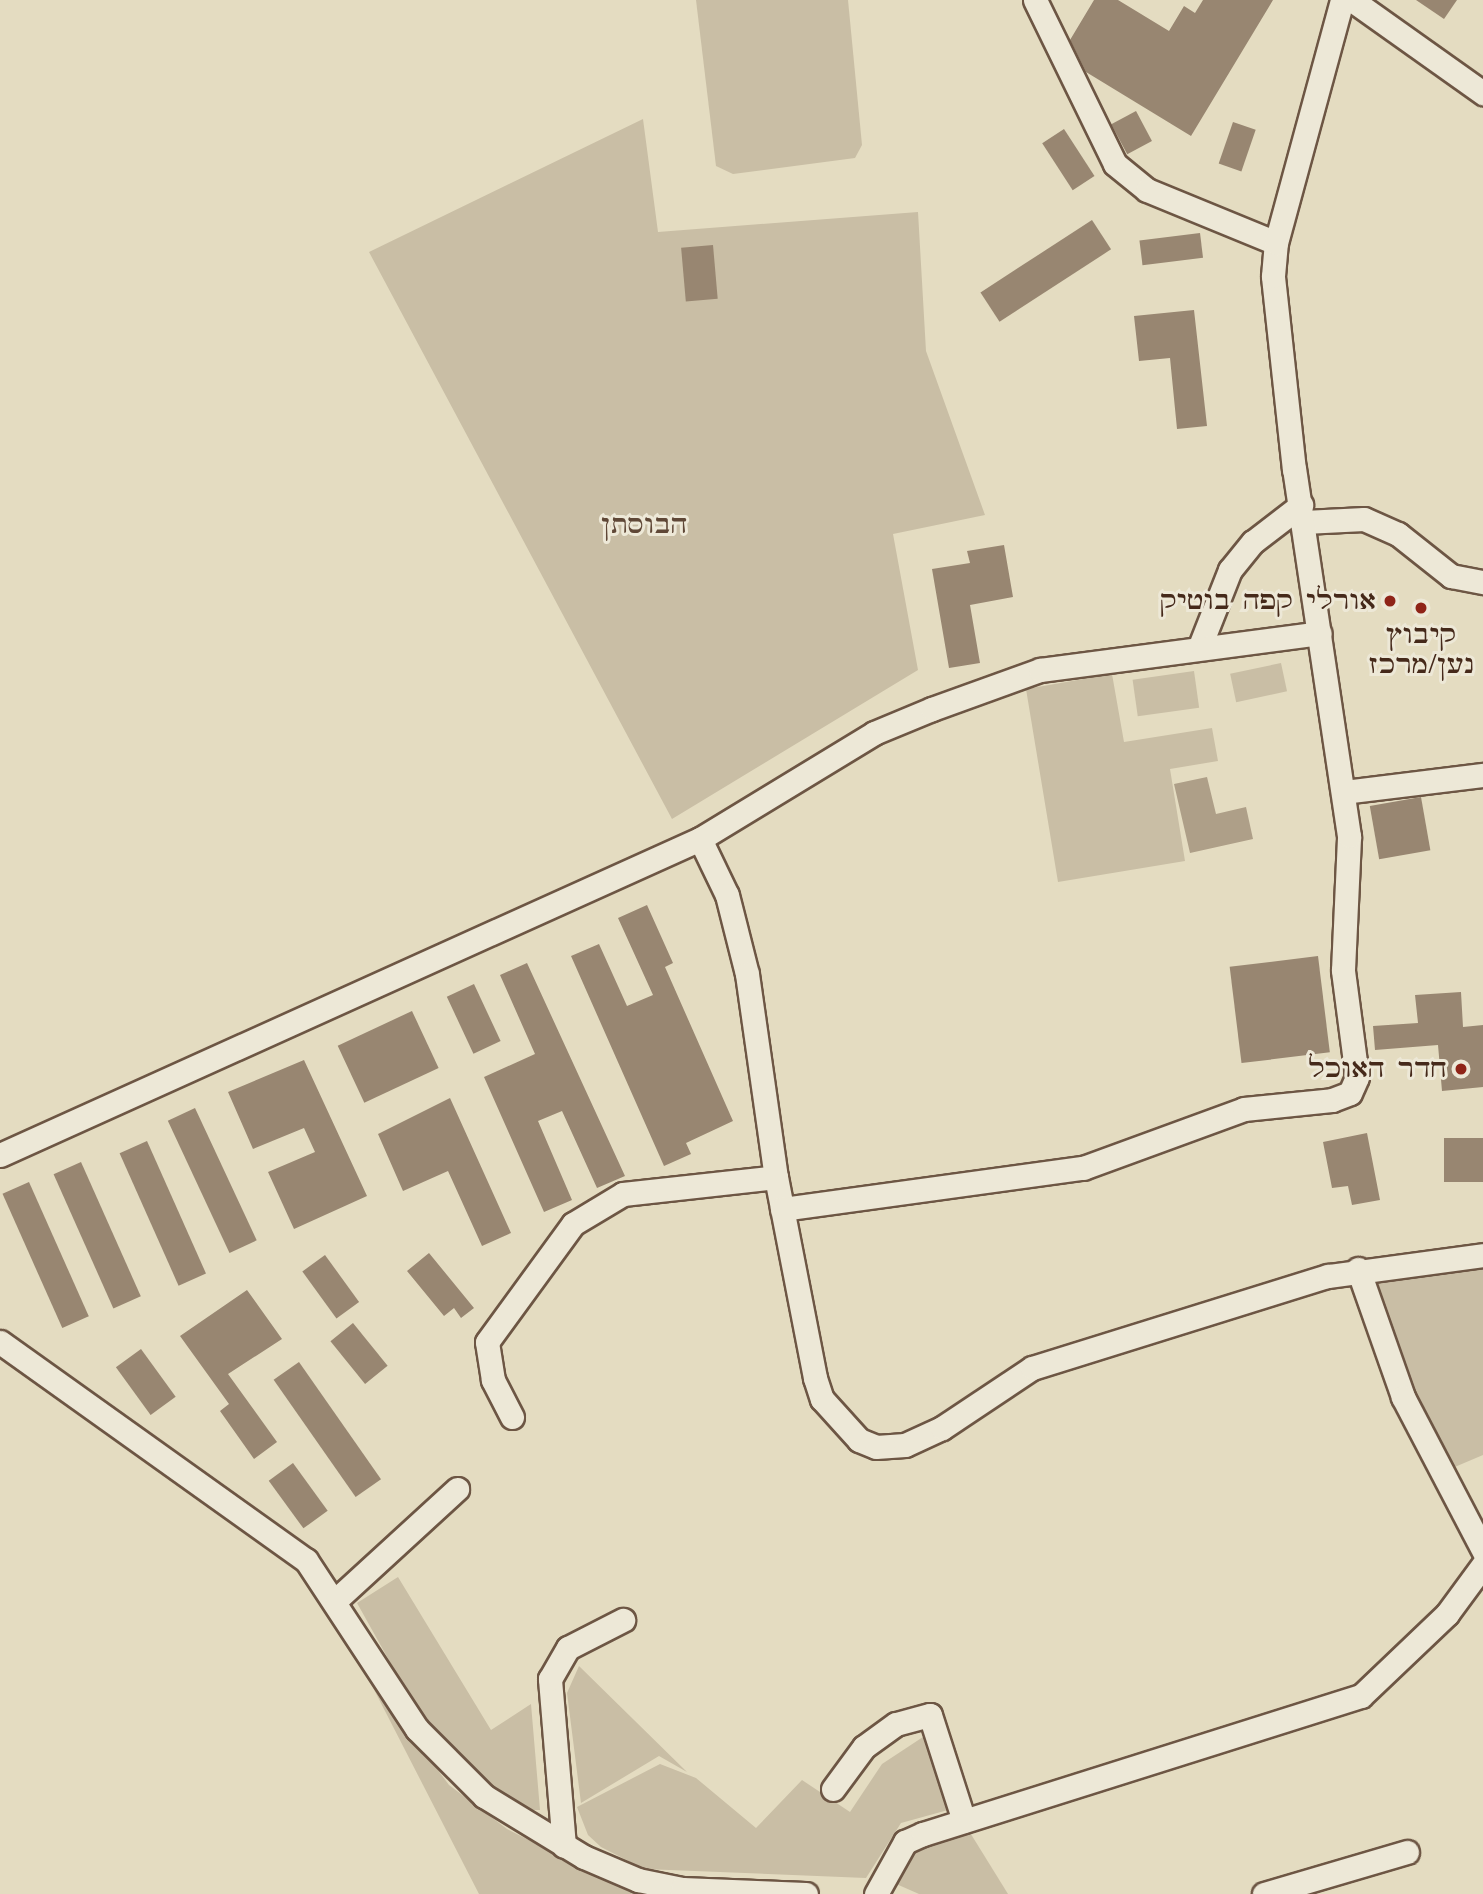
<!DOCTYPE html>
<meta charset="utf-8">
<style>
body{margin:0}
#map{position:relative;width:1483px;height:1894px;overflow:hidden;background:#e4dcc1;font-family:Cardo,"Frank Ruhl Libre",serif}
div>[style]{position:absolute}
.green>*{inset:0;background:#c9bea5;transform-origin:0 0}
.water>*{inset:0;background:#ae9f88}
.building>*{inset:0;background:#988671;transform-origin:0 0}
.roads{filter:drop-shadow(2px 0 #6d5644) drop-shadow(-2px 0 #6d5644) drop-shadow(0 2px #6d5644) drop-shadow(0 -2px #6d5644)}
.minor>*{height:23px;margin:-11.5px;padding:0 11.5px;transform-origin:11.5px;border-radius:11.5px;background:#ede8d7}
.dots>*{width:19px;height:19px;translate:-50% -50%;box-sizing:border-box;border:4px solid #ede8d7;border-radius:50%}
span{translate:-50% -50%;white-space:nowrap;text-align:center;line-height:1.15;-webkit-text-stroke:6px #ede8d7;paint-order:stroke}
.park-label{font-size:26px;color:#5f4736;font-style:italic}
.poi-label{font-size:26px;color:#45291a}
.right{translate:-100% -50%;text-align:right}
</style>
<div id="map">
<div class="green">
<i style="clip-path:polygon(696px 0,848px 0,862px 145px,855px 158px,733px 174px,716px 166px)"></i>
<i style="clip-path:polygon(643px 119px,658px 232px,918px 212px,926px 351px,985px 515px,893px 534px,918px 670px,672px 819px,369px 252px)"></i>
<i style="left:1281px;top:663px;width:29px;height:52px;rotate:78deg"></i>
<i style="left:1194px;top:671px;width:37px;height:62px;rotate:82deg"></i>
<i style="clip-path:polygon(1112px 674px,1124px 742px,1212px 728px,1218px 761px,1170px 769px,1185px 861px,1058px 882px,1026px 689px)"></i>
<i style="clip-path:polygon(1483px 1268px,1483px 1455px,1450px 1469px,1421px 1415px,1369px 1282px)"></i>
<i style="clip-path:polygon(398px 1577px,491px 1730px,531px 1704px,540px 1810px,525px 1810px,461px 1760px,414px 1705px,357px 1603px)"></i>
<i style="clip-path:polygon(579px 1666px,687px 1772px,659px 1756px,581px 1803px,567px 1693px)"></i>
<i style="clip-path:polygon(366px 1674px,449px 1785px,507px 1829px,635px 1894px,479px 1894px)"></i>
<i style="clip-path:polygon(926px 1735px,948px 1810px,901px 1823px,866px 1878px,644px 1869px,601px 1847px,588px 1835px,577px 1807px,660px 1764px,696px 1778px,756px 1828px,802px 1780px,850px 1812px,882px 1764px)"></i>
<i style="clip-path:polygon(969px 1831px,1008px 1894px,919px 1894px,894px 1883px,918px 1848px)"></i>
</div>
<div class="water">
<i style="clip-path:polygon(1207px 777px,1216px 814px,1246px 807px,1253px 839px,1190px 853px,1174px 784px)"></i>
</div>
<div class="building">
<i style="clip-path:polygon(1094px 0,1118px 0,1169px 31px,1184px 6px,1195px 13px,1203px 0,1273px 0,1191px 136px,1086px 72px,1070px 40px)"></i>
<i style="clip-path:polygon(1416px 0,1457px 0,1444px 19px)"></i>
<i style="left:1136px;top:111px;width:34px;height:28px;rotate:62deg"></i>
<i style="left:1233px;top:122px;width:24px;height:44px;rotate:19deg"></i>
<i style="left:1064px;top:129px;width:56px;height:26px;rotate:57deg"></i>
<i style="left:1092px;top:220px;width:35px;height:133px;rotate:57deg"></i>
<i style="left:1200px;top:233px;width:25px;height:61px;rotate:83deg"></i>
<i style="left:713px;top:245px;width:54px;height:32px;rotate:85deg"></i>
<i style="clip-path:polygon(1194px 310px,1207px 426px,1177px 429px,1170px 358px,1139px 361px,1134px 316px)"></i>
<i style="clip-path:polygon(1004px 545px,1013px 597px,970px 605px,980px 663px,949px 668px,932px 569px,970px 563px,967px 551px)"></i>
<i style="left:1421px;top:797px;width:54px;height:52px;rotate:80deg"></i>
<i style="clip-path:polygon(647px 905px,673px 963px,665px 967px,733px 1121px,686px 1143px,691px 1154px,664px 1166px,571px 956px,599px 944px,627px 1006px,653px 995px,618px 918px)"></i>
<i style="left:1318px;top:956px;width:97px;height:89px;rotate:83deg"></i>
<i style="clip-path:polygon(527px 963px,625px 1176px,597px 1188px,562px 1111px,538px 1121px,572px 1200px,544px 1212px,484px 1077px,535px 1054px,500px 975px)"></i>
<i style="left:474px;top:984px;width:63px;height:30px;rotate:65deg"></i>
<i style="clip-path:polygon(1461px 992px,1463px 1027px,1483px 1025px,1483px 1087px,1442px 1091px,1438px 1045px,1375px 1050px,1373px 1026px,1418px 1023px,1415px 995px)"></i>
<i style="left:412px;top:1011px;width:63px;height:82px;rotate:65deg"></i>
<i style="clip-path:polygon(304px 1060px,367px 1196px,294px 1229px,268px 1172px,315px 1152px,304px 1128px,253px 1149px,228px 1092px)"></i>
<i style="clip-path:polygon(450px 1098px,511px 1233px,482px 1246px,448px 1171px,403px 1191px,378px 1134px)"></i>
<i style="left:195px;top:1108px;width:146px;height:30px;rotate:65deg"></i>
<i style="clip-path:polygon(1367px 1133px,1380px 1200px,1352px 1205px,1348px 1186px,1332px 1188px,1323px 1142px)"></i>
<i style="left:1483px;top:1138px;width:44px;height:39px;rotate:90deg"></i>
<i style="left:147px;top:1141px;width:145px;height:30px;rotate:66deg"></i>
<i style="left:81px;top:1162px;width:147px;height:30px;rotate:66deg"></i>
<i style="left:29px;top:1182px;width:147px;height:29px;rotate:66deg"></i>
<i style="clip-path:polygon(429px 1253px,474px 1308px,461px 1318px,454px 1308px,444px 1316px,407px 1271px)"></i>
<i style="left:325px;top:1255px;width:58px;height:28px;rotate:54deg"></i>
<i style="clip-path:polygon(247px 1290px,282px 1339px,228px 1374px,277px 1442px,254px 1459px,220px 1411px,229px 1404px,180px 1336px)"></i>
<i style="left:353px;top:1323px;width:55px;height:29px;rotate:51deg"></i>
<i style="left:141px;top:1349px;width:59px;height:31px;rotate:54deg"></i>
<i style="left:299px;top:1362px;width:143px;height:31px;rotate:55deg"></i>
<i style="left:293px;top:1463px;width:59px;height:30px;rotate:54deg"></i>
</div>
<div class="roads">
<div class="minor">
<i style="left:1035px;top:0;width:182px;rotate:64deg"></i>
<i style="left:1115px;top:164px;width:41px;rotate:39.1deg"></i>
<i style="left:1147px;top:190px;width:139px;rotate:22.3deg"></i>
<i style="left:1352px;top:0;width:161px;rotate:35.4deg"></i>
<i style="left:1304px;top:522px;width:60px;rotate:-2.9deg"></i>
<i style="left:1364px;top:519px;width:37px;rotate:24deg"></i>
<i style="left:1398px;top:534px;width:68px;rotate:38.4deg"></i>
<i style="left:1451px;top:576px;width:33px;rotate:11deg"></i>
<i style="left:1200px;top:646px;width:82px;rotate:-68.5deg"></i>
<i style="left:1230px;top:570px;width:36px;rotate:-51deg"></i>
<i style="left:1253px;top:542px;width:61px;rotate:-37.6deg"></i>
<i style="left:1344px;top:792px;width:140px;rotate:-7deg"></i>
<i style="left:700px;top:839px;width:62px;rotate:64.3deg"></i>
<i style="left:727px;top:895px;width:81px;rotate:75.8deg"></i>
<i style="left:747px;top:974px;width:205px;rotate:81.9deg"></i>
<i style="left:776px;top:1177px;width:205px;rotate:79deg"></i>
<i style="left:815px;top:1378px;width:22px;rotate:72deg"></i>
<i style="left:822px;top:1399px;width:55px;rotate:47.9deg"></i>
<i style="left:859px;top:1440px;width:18px;rotate:22deg"></i>
<i style="left:876px;top:1447px;width:29px;rotate:-4deg"></i>
<i style="left:905px;top:1445px;width:41px;rotate:-24.7deg"></i>
<i style="left:942px;top:1428px;width:108px;rotate:-33.7deg"></i>
<i style="left:1032px;top:1368px;width:310px;rotate:-17.3deg"></i>
<i style="left:1328px;top:1276px;width:156px;rotate:-7.7deg"></i>
<i style="left:0;top:1155px;width:768px;rotate:-24.3deg"></i>
<i style="left:700px;top:839px;width:204px;rotate:-31.3deg"></i>
<i style="left:874px;top:733px;width:63px;rotate:-22.5deg"></i>
<i style="left:932px;top:709px;width:115px;rotate:-19.9deg"></i>
<i style="left:1040px;top:670px;width:282px;rotate:-7.5deg"></i>
<i style="left:782px;top:1209px;width:304px;rotate:-7.8deg"></i>
<i style="left:1083px;top:1168px;width:171px;rotate:-20.1deg"></i>
<i style="left:1244px;top:1109px;width:88px;rotate:-5.8deg"></i>
<i style="left:1332px;top:1100px;width:19px;rotate:-21deg"></i>
<i style="left:1350px;top:1093px;width:17px;rotate:-66deg"></i>
<i style="left:1357px;top:1077px;width:108px;rotate:-97.5deg"></i>
<i style="left:1343px;top:970px;width:134px;rotate:-87.4deg"></i>
<i style="left:1349px;top:836px;width:370px;rotate:-98.5deg"></i>
<i style="left:1294px;top:470px;width:195px;rotate:-96.2deg"></i>
<i style="left:1273px;top:276px;width:33px;rotate:-85deg"></i>
<i style="left:1276px;top:243px;width:252px;rotate:-74.8deg"></i>
<i style="left:1358px;top:1269px;width:136px;rotate:70.6deg"></i>
<i style="left:1403px;top:1397px;width:173px;rotate:62.4deg"></i>
<i style="left:0;top:1342px;width:376px;rotate:35.5deg"></i>
<i style="left:306px;top:1560px;width:202px;rotate:56.7deg"></i>
<i style="left:417px;top:1729px;width:95px;rotate:45deg"></i>
<i style="left:484px;top:1796px;width:117px;rotate:31.4deg"></i>
<i style="left:584px;top:1857px;width:59px;rotate:23.1deg"></i>
<i style="left:638px;top:1880px;width:45px;rotate:11.6deg"></i>
<i style="left:682px;top:1889px;width:124px;rotate:2.3deg"></i>
<i style="left:512px;top:1417px;width:42px;rotate:-117.2deg"></i>
<i style="left:493px;top:1380px;width:38px;rotate:-99deg"></i>
<i style="left:487px;top:1342px;width:146px;rotate:-53.9deg"></i>
<i style="left:573px;top:1224px;width:58px;rotate:-31deg"></i>
<i style="left:623px;top:1194px;width:154px;rotate:-6.3deg"></i>
<i style="left:337px;top:1599px;width:163px;rotate:-42.5deg"></i>
<i style="left:833px;top:1789px;width:52px;rotate:-53.6deg"></i>
<i style="left:864px;top:1747px;width:39px;rotate:-36deg"></i>
<i style="left:896px;top:1724px;width:35px;rotate:-15deg"></i>
<i style="left:930px;top:1715px;width:111px;rotate:72.2deg"></i>
<i style="left:564px;top:1846px;width:168px;rotate:-94.8deg"></i>
<i style="left:550px;top:1679px;width:36px;rotate:-60deg"></i>
<i style="left:568px;top:1648px;width:62px;rotate:-27deg"></i>
<i style="left:876px;top:1894px;width:60px;rotate:-60.9deg"></i>
<i style="left:905px;top:1842px;width:20px;rotate:-24deg"></i>
<i style="left:923px;top:1834px;width:459px;rotate:-17.5deg"></i>
<i style="left:1361px;top:1696px;width:119px;rotate:-43.6deg"></i>
<i style="left:1447px;top:1614px;width:61px;rotate:-53.7deg"></i>
<i style="left:1264px;top:1894px;width:149px;rotate:-16.4deg"></i>
</div>
</div>
<div class="dots">
<i style="left:1390px;top:601px;background:#8f2418"></i>
<i style="left:1421px;top:608px;background:#8f2418"></i>
<i style="left:1461px;top:1069px;background:#8f2418"></i>
</div>
<div class="park-label">
<span style="left:644px;top:525px">הבוסתן</span>
</div>
<div class="poi-label">
<span class="right" style="left:1376px;top:601px">אורלי קפה בוטיק</span>
<span style="left:1421px;top:650px">קיבוץ<br>נען/מרכז</span>
<span class="right" style="left:1447px;top:1069px">חדר האוכל</span>
</div>
</div>
